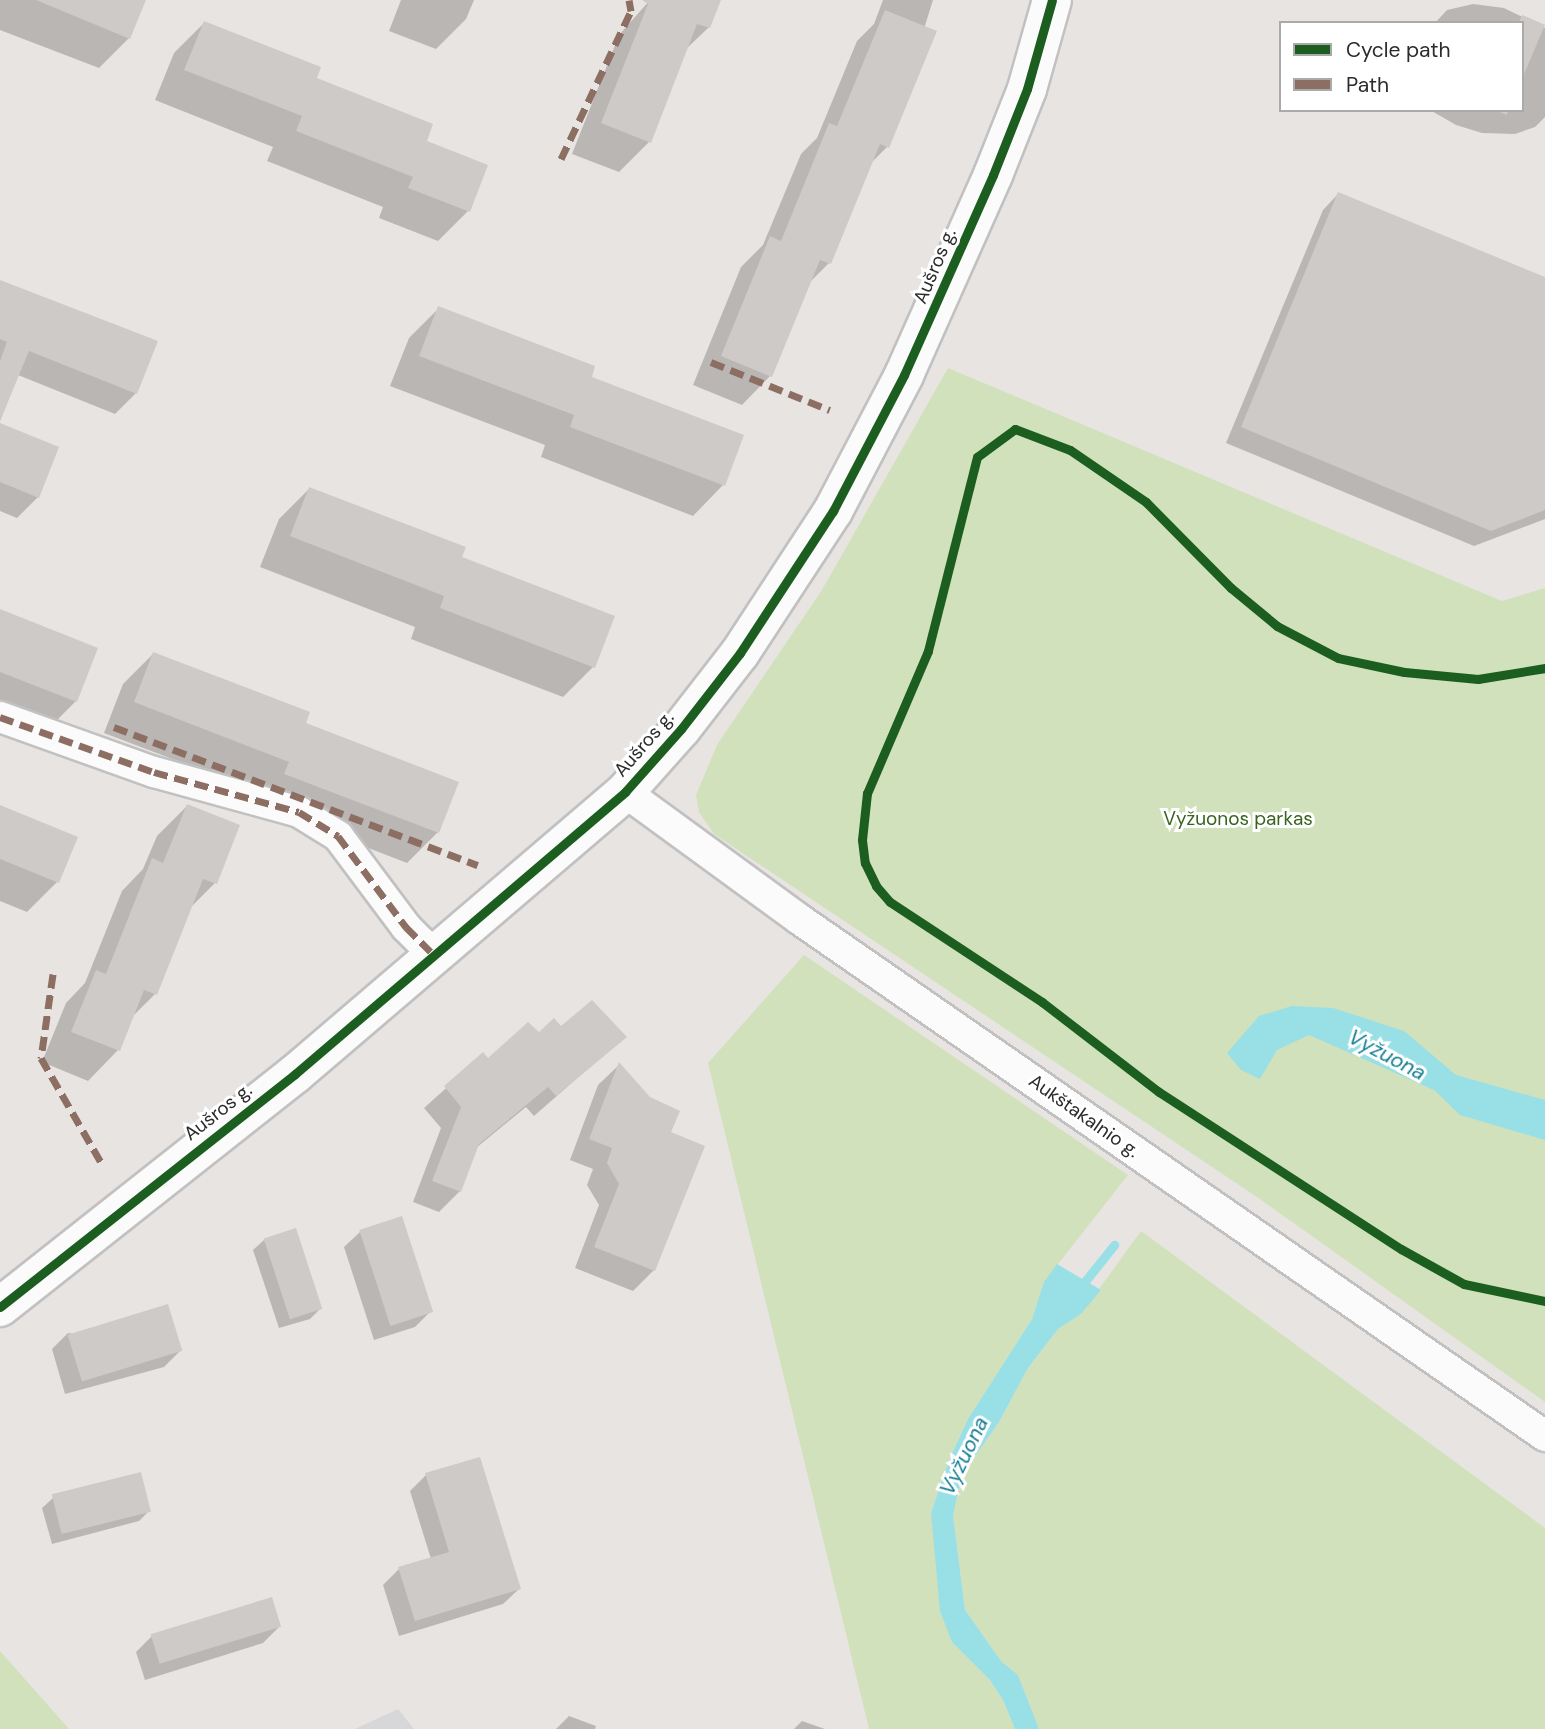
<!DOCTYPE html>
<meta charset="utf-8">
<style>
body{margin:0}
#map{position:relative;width:1545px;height:1729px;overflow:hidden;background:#e8e4e2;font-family:"DM Sans",sans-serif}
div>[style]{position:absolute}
.industrial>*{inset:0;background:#d7d6d9}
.green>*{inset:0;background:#d1e1bc}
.water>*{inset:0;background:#99dfe6}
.shadow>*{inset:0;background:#0003}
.stream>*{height:9px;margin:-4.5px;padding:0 4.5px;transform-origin:4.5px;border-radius:4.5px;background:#99dfe6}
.building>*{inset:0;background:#cdcac8;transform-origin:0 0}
.roads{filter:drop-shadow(2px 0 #c2c1c2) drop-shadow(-2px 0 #c2c1c2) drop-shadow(0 2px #c2c1c2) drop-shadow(0 -2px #c2c1c2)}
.street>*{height:30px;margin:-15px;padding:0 15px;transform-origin:15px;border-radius:15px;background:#fcfbfb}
.secondary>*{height:38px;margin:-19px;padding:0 19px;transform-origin:19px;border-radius:19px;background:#fcfbfb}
.quiet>*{height:7px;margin-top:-3.5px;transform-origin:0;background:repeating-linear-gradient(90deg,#8d6e63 0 14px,transparent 0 21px)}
.cycleway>*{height:9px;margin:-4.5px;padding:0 4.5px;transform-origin:4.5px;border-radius:4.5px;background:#1b5e20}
span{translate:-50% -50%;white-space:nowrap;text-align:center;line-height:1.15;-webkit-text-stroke:6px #fff;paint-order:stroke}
.street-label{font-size:19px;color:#2b2b2b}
.park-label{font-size:19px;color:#39641f}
.water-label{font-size:21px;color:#167e93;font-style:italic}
.legend{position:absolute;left:1279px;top:21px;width:245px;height:91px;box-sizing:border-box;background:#fff;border:2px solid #aaa;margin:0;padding:9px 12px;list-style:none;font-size:21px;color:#2b2b2b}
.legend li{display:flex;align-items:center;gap:14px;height:35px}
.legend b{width:35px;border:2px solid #aaa}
</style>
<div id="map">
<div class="industrial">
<i style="clip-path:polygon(398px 1709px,414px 1729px,355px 1729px)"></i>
</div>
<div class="green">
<i style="clip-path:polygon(948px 368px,1502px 601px,1545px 588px,1545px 1402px,1257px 1197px,714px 834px,699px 812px,696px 795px,717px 745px,822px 590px)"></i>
<i style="clip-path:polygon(804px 955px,1128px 1175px,1044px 1282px,1032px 1319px,968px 1419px,949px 1460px,931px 1513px,952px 1642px,990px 1680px,1003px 1700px,1015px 1729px,869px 1729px,708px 1063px)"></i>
<i style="clip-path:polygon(1141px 1231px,1545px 1528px,1545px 1729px,1039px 1729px,1018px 1675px,1001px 1661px,965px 1610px,953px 1515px,962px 1475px,999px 1422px,1028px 1368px,1058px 1329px,1081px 1314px)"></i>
<i style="clip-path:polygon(0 1651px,69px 1729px,0 1729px)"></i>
</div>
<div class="water">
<i style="clip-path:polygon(1292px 1006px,1333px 1008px,1404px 1031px,1456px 1075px,1545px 1100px,1545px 1140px,1460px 1115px,1434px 1090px,1309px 1035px,1277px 1050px,1260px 1079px,1241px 1070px,1227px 1053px,1259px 1016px)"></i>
<i style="clip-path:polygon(1057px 1264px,1101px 1290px,1081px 1314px,1058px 1329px,1028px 1368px,999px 1422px,962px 1475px,953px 1515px,965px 1610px,1001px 1661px,1018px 1675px,1039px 1729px,1015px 1729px,1003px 1700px,990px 1680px,952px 1642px,940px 1611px,931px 1513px,949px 1460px,968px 1419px,1032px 1319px,1044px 1282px)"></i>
</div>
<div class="shadow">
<i style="clip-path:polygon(0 0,144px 0,129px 38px,99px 68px,0 30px)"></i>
<i style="clip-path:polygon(401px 0,474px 0,466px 19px,436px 49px,389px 31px)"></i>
<i style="clip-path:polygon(650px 0,719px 0,708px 28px,685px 50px,649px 142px,619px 172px,572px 154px,619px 35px)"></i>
<i style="clip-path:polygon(883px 0,933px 0,887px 147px,870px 164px,829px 263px,808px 284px,770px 376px,742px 405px,693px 385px,741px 267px,763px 245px,801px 154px,817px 138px,857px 41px,874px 24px)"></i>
<i style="clip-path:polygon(1473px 4px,1504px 8px,1545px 28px,1545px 117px,1535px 127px,1515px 134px,1482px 133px,1456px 125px,1430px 110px,1522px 110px,1522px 23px,1435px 23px,1447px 10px)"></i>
<i style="clip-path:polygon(204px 23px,314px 79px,468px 211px,438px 241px,379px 218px,383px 207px,267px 161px,273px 147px,155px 100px,174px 53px)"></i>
<i style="clip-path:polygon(1338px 194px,1545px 279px,1545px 519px,1474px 546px,1226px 443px,1323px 210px)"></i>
<i style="clip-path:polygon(0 282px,136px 393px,115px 414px,18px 375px,0 421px)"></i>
<i style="clip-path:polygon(439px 308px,589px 378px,742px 436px,723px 485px,693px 516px,541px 457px,545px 445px,390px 386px,409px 338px)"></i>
<i style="clip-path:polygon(0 425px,38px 497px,17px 518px,0 511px)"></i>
<i style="clip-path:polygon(309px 489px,460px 558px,593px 667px,563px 697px,411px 639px,415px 627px,260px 567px,279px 519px)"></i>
<i style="clip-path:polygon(0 611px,76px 701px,45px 732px,0 714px)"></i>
<i style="clip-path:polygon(153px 654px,304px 724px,438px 832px,407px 863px,255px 804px,259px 792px,104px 733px,123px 684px)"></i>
<i style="clip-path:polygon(187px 806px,215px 883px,190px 908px,155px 994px,131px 1018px,118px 1050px,88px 1081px,42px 1062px,66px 1003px,85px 983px,122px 891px,143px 869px,157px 836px)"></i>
<i style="clip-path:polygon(0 807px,57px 882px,27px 912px,0 901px)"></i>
<i style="clip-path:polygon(561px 1028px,624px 1037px,534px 1116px,526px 1107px,476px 1148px,460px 1191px,439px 1212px,413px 1202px,441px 1128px,424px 1108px,483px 1055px,488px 1060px,539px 1035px)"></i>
<i style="clip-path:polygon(619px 1065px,669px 1133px,654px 1270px,633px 1291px,575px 1268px,599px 1205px,587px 1185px,593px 1169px,570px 1160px,598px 1085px)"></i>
<i style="clip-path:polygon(360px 1232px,431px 1311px,415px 1327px,374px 1340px,344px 1247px)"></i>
<i style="clip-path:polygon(264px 1240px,320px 1309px,310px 1319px,279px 1328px,253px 1250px)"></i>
<i style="clip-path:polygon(68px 1333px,180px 1351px,164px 1367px,65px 1394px,52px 1349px)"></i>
<i style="clip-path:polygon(426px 1475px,519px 1589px,503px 1604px,399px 1636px,383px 1585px,399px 1569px,431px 1559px,410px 1491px)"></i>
<i style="clip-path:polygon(53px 1498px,149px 1511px,139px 1521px,52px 1544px,42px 1508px)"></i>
<i style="clip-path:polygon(279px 1627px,263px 1643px,145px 1680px,136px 1652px,152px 1636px)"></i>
<i style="clip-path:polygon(569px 1716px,596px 1726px,595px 1729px,556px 1729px)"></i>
<i style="clip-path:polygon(802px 1721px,825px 1729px,794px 1729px)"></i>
</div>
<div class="stream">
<i style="left:1078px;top:1290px;width:58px;rotate:-51.3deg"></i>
</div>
<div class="building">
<i style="clip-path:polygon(36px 0,146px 0,130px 39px)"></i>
<i style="clip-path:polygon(642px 0,721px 0,710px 28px,697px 24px,651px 143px,601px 123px,648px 4px)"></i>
<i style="clip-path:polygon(885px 10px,937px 31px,889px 148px,880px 144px,831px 264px,820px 260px,772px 377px,721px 356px,770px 236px,781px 241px,829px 123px,837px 126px)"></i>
<i style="left:1522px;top:15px;width:25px;height:98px;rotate:23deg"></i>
<i style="clip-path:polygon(204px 21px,321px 67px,317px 78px,433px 124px,427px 141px,488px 165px,470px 212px,408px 188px,413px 177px,296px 131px,302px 116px,184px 70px)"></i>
<i style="clip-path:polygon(1338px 192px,1545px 277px,1545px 510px,1491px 531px,1241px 427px)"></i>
<i style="clip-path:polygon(0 280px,158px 341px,137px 394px,29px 351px,0 421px,0 361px,7px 342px,0 339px)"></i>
<i style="clip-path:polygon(438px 306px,595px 366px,592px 377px,744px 435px,725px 486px,570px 427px,574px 415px,419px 356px)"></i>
<i style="clip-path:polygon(0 423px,59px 447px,39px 498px,0 482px)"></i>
<i style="clip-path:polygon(309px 487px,466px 547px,462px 557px,615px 616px,595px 668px,440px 608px,444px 596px,290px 536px)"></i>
<i style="clip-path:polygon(0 609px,98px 648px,77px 702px,0 672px)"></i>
<i style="clip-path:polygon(153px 652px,310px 712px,306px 723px,459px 782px,439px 833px,284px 774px,289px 762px,134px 702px)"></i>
<i style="clip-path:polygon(187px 804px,240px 825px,217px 884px,203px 879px,157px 995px,144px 990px,120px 1051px,71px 1032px,96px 970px,106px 974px,152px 858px,163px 863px)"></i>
<i style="clip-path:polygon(0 805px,78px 837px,59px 883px,0 859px)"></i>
<i style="clip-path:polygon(592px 1000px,627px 1037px,556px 1096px,548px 1087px,479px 1144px,461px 1192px,432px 1181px,461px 1107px,444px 1086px,483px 1052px,488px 1058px,528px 1022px,539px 1032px,554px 1018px,561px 1026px)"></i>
<i style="clip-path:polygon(619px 1062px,650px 1097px,680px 1111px,671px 1132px,705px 1146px,655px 1271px,594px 1247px,619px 1184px,607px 1163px,612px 1148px,589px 1139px)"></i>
<i style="left:402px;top:1216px;width:101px;height:45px;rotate:72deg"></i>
<i style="left:296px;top:1228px;width:85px;height:34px;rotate:72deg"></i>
<i style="left:168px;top:1304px;width:49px;height:105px;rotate:73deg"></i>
<i style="clip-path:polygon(480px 1457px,521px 1589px,415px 1621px,398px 1567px,449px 1552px,425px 1473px)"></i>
<i style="left:141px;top:1472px;width:41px;height:92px;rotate:76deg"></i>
<i style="left:272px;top:1597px;width:31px;height:127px;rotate:73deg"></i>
</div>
<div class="roads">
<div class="street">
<i style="left:0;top:717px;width:164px;rotate:19.7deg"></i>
<i style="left:154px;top:772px;width:150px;rotate:15.4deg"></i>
<i style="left:299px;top:812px;width:46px;rotate:31.6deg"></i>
<i style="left:338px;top:836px;width:114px;rotate:53.2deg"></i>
<i style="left:406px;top:927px;width:38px;rotate:45deg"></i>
<i style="left:625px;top:792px;width:215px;rotate:36.1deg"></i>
<i style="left:799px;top:919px;width:908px;rotate:34.72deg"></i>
</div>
<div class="secondary">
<i style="left:0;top:1307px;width:376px;rotate:-38.3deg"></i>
<i style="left:295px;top:1074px;width:434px;rotate:-40.5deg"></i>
<i style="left:625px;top:792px;width:84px;rotate:-48.4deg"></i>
<i style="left:681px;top:729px;width:96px;rotate:-52.2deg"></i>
<i style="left:740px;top:653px;width:170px;rotate:-56.8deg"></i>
<i style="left:833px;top:511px;width:153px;rotate:-62.4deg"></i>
<i style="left:904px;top:375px;width:219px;rotate:-66deg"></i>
<i style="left:993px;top:175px;width:92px;rotate:-68.4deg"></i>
<i style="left:1027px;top:89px;width:92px;rotate:-74.3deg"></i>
</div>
</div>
<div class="quiet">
<i style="left:561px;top:159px;width:164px;rotate:-64.7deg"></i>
<i style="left:631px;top:11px;width:11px;rotate:-100deg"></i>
<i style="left:711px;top:362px;width:128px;rotate:22deg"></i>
<i style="left:0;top:717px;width:164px;rotate:19.7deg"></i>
<i style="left:154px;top:772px;width:150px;rotate:15.4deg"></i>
<i style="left:299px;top:812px;width:46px;rotate:31.6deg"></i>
<i style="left:338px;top:836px;width:114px;rotate:53.2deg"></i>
<i style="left:406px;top:927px;width:38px;rotate:45deg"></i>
<i style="left:114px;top:727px;width:389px;rotate:20.8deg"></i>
<i style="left:53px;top:974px;width:85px;rotate:98.1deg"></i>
<i style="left:41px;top:1058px;width:125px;rotate:60.1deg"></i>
</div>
<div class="cycleway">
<i style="left:1545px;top:668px;width:68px;rotate:170.7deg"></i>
<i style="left:1478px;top:679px;width:74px;rotate:-174.6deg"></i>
<i style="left:1404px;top:672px;width:67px;rotate:-168deg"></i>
<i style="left:1338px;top:658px;width:69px;rotate:-152.3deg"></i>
<i style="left:1277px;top:626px;width:60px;rotate:-140.4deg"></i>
<i style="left:1231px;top:588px;width:121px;rotate:-134.7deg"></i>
<i style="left:1146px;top:502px;width:92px;rotate:-145.6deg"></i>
<i style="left:1070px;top:450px;width:59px;rotate:-159.1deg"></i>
<i style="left:1015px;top:429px;width:47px;rotate:143.6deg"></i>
<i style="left:977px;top:457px;width:200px;rotate:104.2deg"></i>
<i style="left:928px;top:651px;width:155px;rotate:113.2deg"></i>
<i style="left:867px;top:793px;width:47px;rotate:96.1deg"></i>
<i style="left:862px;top:840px;width:23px;rotate:83deg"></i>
<i style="left:865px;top:863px;width:25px;rotate:64deg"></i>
<i style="left:876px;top:886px;width:21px;rotate:49deg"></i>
<i style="left:890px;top:902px;width:182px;rotate:33.3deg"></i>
<i style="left:1042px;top:1002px;width:148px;rotate:37.6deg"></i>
<i style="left:1159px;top:1092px;width:288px;rotate:33deg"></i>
<i style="left:1401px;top:1249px;width:72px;rotate:29.1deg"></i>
<i style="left:1464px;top:1284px;width:83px;rotate:11.9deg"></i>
<i style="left:0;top:1307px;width:376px;rotate:-38.3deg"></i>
<i style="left:295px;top:1074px;width:434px;rotate:-40.5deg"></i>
<i style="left:625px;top:792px;width:84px;rotate:-48.4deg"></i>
<i style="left:681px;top:729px;width:96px;rotate:-52.2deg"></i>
<i style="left:740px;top:653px;width:170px;rotate:-56.8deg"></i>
<i style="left:833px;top:511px;width:153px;rotate:-62.4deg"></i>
<i style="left:904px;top:375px;width:219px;rotate:-66deg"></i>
<i style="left:993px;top:175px;width:92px;rotate:-68.4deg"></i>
<i style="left:1027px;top:89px;width:92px;rotate:-74.3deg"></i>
</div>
<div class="street-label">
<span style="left:935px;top:266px;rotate:-67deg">Aušros g.</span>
<span style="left:644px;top:744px;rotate:-49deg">Aušros g.</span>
<span style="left:218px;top:1112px;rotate:-38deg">Aušros g.</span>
<span style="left:1084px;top:1116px;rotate:35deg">Aukštakalnio g.</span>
</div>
<div class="park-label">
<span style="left:1238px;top:819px">Vyžuonos parkas</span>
</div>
<div class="water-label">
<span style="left:1387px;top:1055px;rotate:28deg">Vyžuona</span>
<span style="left:964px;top:1456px;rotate:-64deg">Vyžuona</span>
</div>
<ul class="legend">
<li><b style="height:9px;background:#1b5e20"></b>Cycle path</li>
<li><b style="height:9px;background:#8d6e63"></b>Path</li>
</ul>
</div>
